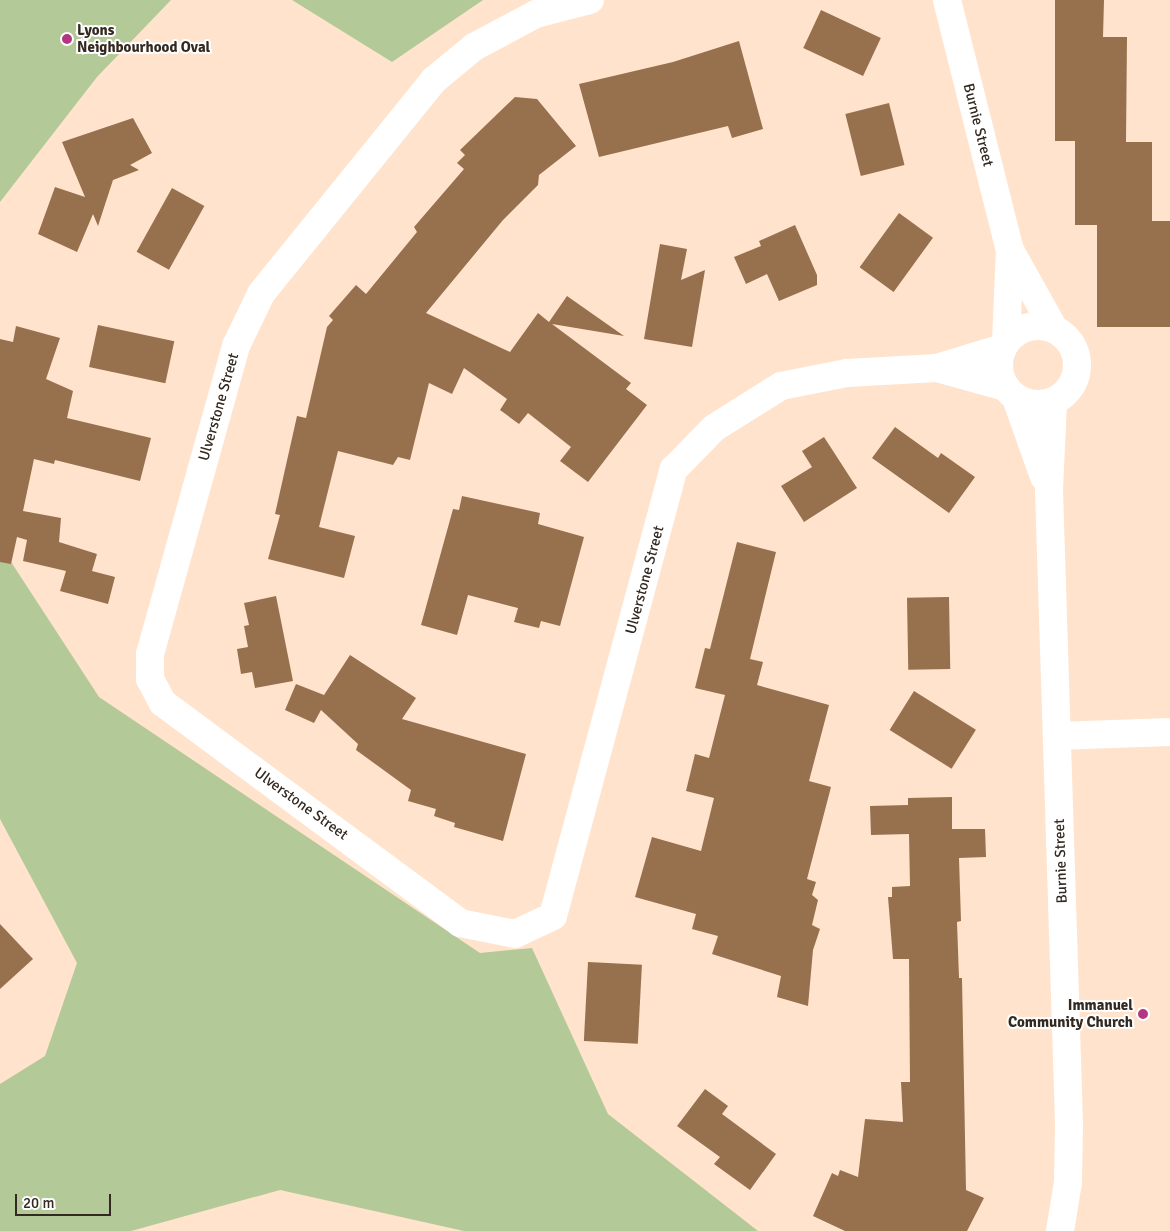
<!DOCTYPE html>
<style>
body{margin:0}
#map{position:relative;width:1170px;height:1231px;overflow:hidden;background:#ffe3cc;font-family:Signika,sans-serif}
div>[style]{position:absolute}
.green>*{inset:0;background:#b4c998}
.building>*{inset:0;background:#97704d;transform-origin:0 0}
.street>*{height:28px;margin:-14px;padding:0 14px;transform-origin:14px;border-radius:14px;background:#fff}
.secondary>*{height:28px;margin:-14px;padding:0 14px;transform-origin:14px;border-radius:14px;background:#fff}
.secondary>.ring{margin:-14px;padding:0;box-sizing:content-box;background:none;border:28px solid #fff;border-radius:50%}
.dots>*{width:14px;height:14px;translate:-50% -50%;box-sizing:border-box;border:2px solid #fff;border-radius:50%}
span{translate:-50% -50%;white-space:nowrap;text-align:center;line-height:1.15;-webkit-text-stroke:4px #fff;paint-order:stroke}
.poi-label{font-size:15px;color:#332920;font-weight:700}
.left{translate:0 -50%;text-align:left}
.right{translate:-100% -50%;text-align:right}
.street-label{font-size:15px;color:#332920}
.scale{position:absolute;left:15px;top:1194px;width:96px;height:22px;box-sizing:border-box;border:2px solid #332920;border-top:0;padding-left:6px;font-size:15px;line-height:18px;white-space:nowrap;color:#332920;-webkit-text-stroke:4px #fff;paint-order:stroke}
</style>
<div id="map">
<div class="green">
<i style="clip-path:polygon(0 0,171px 0,97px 77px,0 202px)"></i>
<i style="clip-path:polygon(292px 0,483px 0,392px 62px)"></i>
<i style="clip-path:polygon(0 545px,99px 697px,480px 953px,532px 948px,608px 1114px,758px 1231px,464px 1231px,280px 1190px,131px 1231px,0 1231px,0 1084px,45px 1056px,77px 963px,0 819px)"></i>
</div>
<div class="building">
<i style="clip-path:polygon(1055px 0,1104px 0,1103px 37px,1127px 37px,1126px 142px,1152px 142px,1152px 221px,1170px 221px,1170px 327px,1097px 327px,1097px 225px,1075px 225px,1075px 141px,1055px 141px)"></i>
<i style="left:821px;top:10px;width:66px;height:42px;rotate:25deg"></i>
<i style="clip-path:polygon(739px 41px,763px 129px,732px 138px,728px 126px,599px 157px,579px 84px,673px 62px)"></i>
<i style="clip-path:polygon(515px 97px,537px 99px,576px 146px,539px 175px,538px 185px,503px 220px,426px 313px,510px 352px,538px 313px,549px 322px,567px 296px,624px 336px,552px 324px,631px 383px,626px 389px,647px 405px,588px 482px,560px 461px,571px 447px,528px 413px,519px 424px,500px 410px,507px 399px,464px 368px,452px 394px,429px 383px,410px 460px,398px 457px,393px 465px,338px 451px,319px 527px,355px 536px,344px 578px,268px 559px,280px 515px,275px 514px,297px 416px,306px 418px,327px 327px,333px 320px,329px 316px,356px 285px,366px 294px,417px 232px,414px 227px,464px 169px,457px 163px,465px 155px,460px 150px)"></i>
<i style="left:889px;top:103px;width:64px;height:45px;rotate:76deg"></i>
<i style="clip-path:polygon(133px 118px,152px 153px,130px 165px,139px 170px,113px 180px,98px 226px,93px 214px,77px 252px,38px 234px,55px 187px,85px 197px,62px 142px)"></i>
<i style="left:172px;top:188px;width:37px;height:73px;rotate:29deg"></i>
<i style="left:899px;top:213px;width:42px;height:67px;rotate:36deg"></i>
<i style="clip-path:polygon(795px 225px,817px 275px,817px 285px,779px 301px,767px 274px,746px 284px,734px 257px,761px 246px,759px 241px)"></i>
<i style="clip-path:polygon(660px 244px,687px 249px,681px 280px,705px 270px,692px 347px,644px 339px)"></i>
<i style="left:98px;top:325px;width:78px;height:43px;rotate:12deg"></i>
<i style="clip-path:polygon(16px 326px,60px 338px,46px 379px,73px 391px,67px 418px,151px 438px,140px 481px,55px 460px,54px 464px,34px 459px,23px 511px,61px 518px,59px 542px,97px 554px,92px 571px,115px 577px,108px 604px,60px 591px,66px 571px,23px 561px,27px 540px,17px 537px,11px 564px,0 562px,0 339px,13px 342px)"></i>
<i style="clip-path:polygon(895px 427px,938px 458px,941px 453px,975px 477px,949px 513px,872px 458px)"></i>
<i style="clip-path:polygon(824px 437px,857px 488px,804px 522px,781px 486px,812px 467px,802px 451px)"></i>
<i style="clip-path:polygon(462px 496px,540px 513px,538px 524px,584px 537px,560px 626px,541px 621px,539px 628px,514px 622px,518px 608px,468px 595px,457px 635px,421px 625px,453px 509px,459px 510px)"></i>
<i style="clip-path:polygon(737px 542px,776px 552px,750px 659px,763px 662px,757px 685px,829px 705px,809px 781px,831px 787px,807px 879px,816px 882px,812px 895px,818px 900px,812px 925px,820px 929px,813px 950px,808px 1006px,777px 997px,781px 976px,712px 954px,718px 936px,692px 929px,696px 914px,635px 897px,652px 837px,701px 851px,714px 798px,686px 791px,695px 754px,709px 758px,725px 695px,695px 688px,705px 648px,710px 649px)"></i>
<i style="clip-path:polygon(276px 596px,293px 681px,255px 688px,252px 672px,241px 674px,237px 649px,248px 647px,244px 626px,249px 625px,244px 603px)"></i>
<i style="left:949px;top:597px;width:72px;height:42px;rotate:89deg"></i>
<i style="clip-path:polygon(350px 655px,416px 698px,402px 719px,526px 754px,503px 841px,454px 827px,455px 823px,434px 816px,436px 809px,408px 801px,411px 790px,356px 750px,358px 744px,321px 710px,314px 723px,285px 710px,296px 684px,324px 695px)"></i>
<i style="left:914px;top:691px;width:73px;height:46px;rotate:32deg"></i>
<i style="clip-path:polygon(952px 797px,952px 829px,985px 829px,986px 857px,959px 858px,961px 921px,957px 922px,959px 978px,962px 978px,966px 1190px,984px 1198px,967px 1231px,845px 1231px,813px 1216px,832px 1173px,838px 1176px,840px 1170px,858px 1177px,865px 1119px,903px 1122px,901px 1082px,910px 1082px,909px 959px,893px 959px,888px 897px,892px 897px,892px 887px,910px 886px,909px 834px,871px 835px,870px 806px,908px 805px,908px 798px)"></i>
<i style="clip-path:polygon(0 924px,33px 959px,0 989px)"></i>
<i style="left:588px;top:962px;width:54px;height:79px;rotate:3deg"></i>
<i style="clip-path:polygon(705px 1089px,728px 1106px,722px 1114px,776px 1154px,750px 1190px,714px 1164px,720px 1157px,677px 1126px)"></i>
</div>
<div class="street">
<i style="left:590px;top:0;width:56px;rotate:165.5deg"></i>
<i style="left:536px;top:14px;width:70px;rotate:152deg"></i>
<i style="left:474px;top:47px;width:52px;rotate:140.5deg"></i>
<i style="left:434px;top:80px;width:275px;rotate:129deg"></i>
<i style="left:261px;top:294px;width:58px;rotate:115.7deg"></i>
<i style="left:236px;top:346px;width:320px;rotate:105.6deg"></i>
<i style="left:150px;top:654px;width:25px;rotate:90deg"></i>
<i style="left:150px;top:679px;width:27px;rotate:62deg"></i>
<i style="left:163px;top:703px;width:370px;rotate:36.5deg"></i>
<i style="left:460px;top:923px;width:56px;rotate:11.3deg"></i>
<i style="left:515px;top:934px;width:42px;rotate:-25.3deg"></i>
<i style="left:553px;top:916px;width:463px;rotate:-74.9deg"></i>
<i style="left:674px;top:469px;width:57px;rotate:-45.7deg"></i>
<i style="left:714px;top:428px;width:79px;rotate:-32.1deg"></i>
<i style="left:781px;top:386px;width:67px;rotate:-11.1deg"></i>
<i style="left:847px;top:373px;width:90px;rotate:-3.2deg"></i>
<i style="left:937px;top:368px;width:69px;rotate:-16.9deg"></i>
<i style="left:937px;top:368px;width:71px;rotate:15.6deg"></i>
<i style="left:1057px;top:736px;width:113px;rotate:-2deg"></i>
</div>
<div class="secondary">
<i style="left:947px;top:0;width:258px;rotate:75.9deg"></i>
<i style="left:1010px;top:250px;width:90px;rotate:60.9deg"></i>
<i class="ring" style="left:999px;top:326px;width:50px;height:50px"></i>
<i style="left:1006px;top:341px;width:91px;rotate:-87.5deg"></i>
<i style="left:1016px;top:398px;width:84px;rotate:70.5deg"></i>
<i style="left:1053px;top:402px;width:88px;rotate:92.6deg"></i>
<i style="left:1049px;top:490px;width:634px;rotate:88.19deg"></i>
<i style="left:1069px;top:1124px;width:58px;rotate:91deg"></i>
<i style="left:1068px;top:1182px;width:50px;rotate:99.3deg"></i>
</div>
<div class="dots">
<i style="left:67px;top:39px;background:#b43582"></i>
<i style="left:1143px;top:1014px;background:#b43582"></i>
</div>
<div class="poi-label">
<span class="left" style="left:77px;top:39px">Lyons<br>Neighbourhood Oval</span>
<span class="right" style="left:1133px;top:1014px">Immanuel<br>Community Church</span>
</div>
<div class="street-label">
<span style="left:978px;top:125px;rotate:76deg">Burnie Street</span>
<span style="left:219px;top:407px;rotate:-74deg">Ulverstone Street</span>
<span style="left:645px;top:580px;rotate:-75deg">Ulverstone Street</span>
<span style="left:301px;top:804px;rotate:36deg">Ulverstone Street</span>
<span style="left:1061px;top:861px;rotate:-92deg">Burnie Street</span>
</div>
<div class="scale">20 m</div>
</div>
